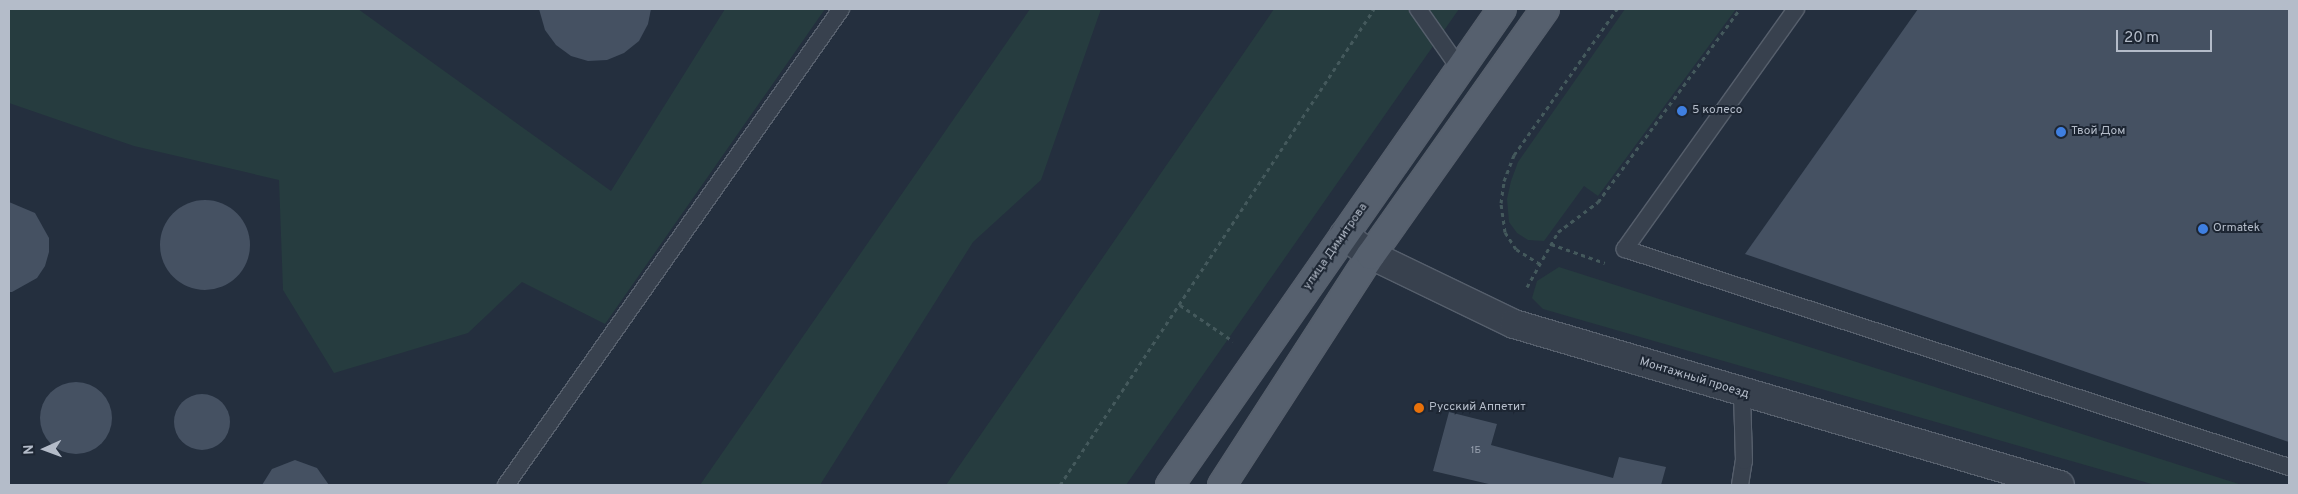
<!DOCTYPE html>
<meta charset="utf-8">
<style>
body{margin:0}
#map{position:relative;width:2298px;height:494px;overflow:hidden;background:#242f3e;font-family:Overpass,sans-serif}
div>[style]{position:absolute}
.green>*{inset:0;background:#263c3f}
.building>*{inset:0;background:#455162}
.round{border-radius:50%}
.path>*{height:3px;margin-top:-1.5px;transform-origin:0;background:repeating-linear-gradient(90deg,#44595c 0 4px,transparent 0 8px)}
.roads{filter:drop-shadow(1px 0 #565f6c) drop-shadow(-1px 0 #565f6c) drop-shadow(0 1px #565f6c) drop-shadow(0 -1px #565f6c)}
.service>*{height:16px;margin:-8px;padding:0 8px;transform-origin:8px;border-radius:8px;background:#38414e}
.minor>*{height:28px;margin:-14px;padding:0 14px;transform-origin:14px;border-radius:14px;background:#38414e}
.primary>*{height:28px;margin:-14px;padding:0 14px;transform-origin:14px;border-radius:14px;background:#56606e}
.dots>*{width:14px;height:14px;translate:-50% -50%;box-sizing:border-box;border:2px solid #1d2633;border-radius:50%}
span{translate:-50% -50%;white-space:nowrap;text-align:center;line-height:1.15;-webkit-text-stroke:4px #1d2633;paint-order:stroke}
.number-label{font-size:10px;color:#98a1af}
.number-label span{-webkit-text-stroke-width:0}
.poi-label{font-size:12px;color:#b4bcc9}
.left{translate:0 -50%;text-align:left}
.street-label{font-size:12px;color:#b4bcc9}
.frame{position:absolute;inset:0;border:10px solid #b4bcc9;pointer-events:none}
.north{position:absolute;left:20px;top:424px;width:50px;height:50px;-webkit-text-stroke:4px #1d2633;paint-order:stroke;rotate:268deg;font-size:14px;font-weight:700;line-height:20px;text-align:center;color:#b4bcc9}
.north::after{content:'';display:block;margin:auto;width:18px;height:22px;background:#b4bcc9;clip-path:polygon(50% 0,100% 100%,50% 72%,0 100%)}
.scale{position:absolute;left:2116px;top:30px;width:96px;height:22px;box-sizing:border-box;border:2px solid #b4bcc9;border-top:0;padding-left:6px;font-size:15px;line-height:18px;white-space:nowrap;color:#b4bcc9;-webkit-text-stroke:4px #1d2633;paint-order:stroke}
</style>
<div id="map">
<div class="green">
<i style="clip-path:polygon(9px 9px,358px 9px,611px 191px,725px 9px,825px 9px,605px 324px,522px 282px,468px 333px,334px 373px,283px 290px,279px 180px,134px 146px,9px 103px)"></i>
<i style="clip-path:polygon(1030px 9px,1101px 9px,1041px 180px,973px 242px,820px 485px,700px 485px)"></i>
<i style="clip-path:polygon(1274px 9px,1459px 9px,1126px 485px,946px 485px)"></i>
<i style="clip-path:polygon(1625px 9px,1736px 9px,1598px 196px,1584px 186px,1544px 241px,1528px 240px,1517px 233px,1509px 222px,1507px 199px,1511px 181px,1518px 162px)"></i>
<i style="clip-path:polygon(1559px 267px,2242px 485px,2155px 485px,1543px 309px,1532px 298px,1537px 281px)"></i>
</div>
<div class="building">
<i style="clip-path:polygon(539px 9px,651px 9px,648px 24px,639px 41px,624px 53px,607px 60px,588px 61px,571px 56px,556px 45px,545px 30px)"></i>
<i style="clip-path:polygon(1918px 9px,2289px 9px,2289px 442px,1745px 254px)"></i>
<i class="round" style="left:160px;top:200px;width:90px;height:90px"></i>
<i style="clip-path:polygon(9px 202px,35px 213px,49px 238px,49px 252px,45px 266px,37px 278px,12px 292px,9px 292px)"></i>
<i class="round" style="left:40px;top:382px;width:72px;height:72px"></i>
<i class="round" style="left:174px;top:394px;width:56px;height:56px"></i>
<i style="clip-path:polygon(1449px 412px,1497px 424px,1491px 445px,1613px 478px,1619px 457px,1666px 467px,1661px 485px,1493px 485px,1433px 471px)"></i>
<i style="clip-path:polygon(295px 460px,317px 468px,329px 485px,262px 485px,272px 469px)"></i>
</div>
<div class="path">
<i style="left:1551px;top:244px;width:57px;rotate:19.4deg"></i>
<i style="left:1540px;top:264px;width:28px;rotate:-148deg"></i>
<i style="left:1516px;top:249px;width:20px;rotate:-123deg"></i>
<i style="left:1505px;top:232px;width:29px;rotate:-98deg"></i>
<i style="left:1501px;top:203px;width:22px;rotate:-82deg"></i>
<i style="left:1504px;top:181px;width:28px;rotate:-69deg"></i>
<i style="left:1514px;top:155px;width:179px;rotate:-54.8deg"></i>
<i style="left:1527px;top:287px;width:63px;rotate:-60.6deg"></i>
<i style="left:1558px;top:232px;width:50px;rotate:-36.9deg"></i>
<i style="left:1598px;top:202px;width:240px;rotate:-53.7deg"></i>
<i style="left:1180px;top:305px;width:64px;rotate:34.2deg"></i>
<i style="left:1060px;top:485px;width:570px;rotate:-56.59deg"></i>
</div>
<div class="roads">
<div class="service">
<i style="left:1418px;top:9px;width:73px;rotate:55deg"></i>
<i style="left:1796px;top:9px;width:295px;rotate:125.5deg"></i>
<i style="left:1625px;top:249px;width:699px;rotate:18.18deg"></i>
<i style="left:506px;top:485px;width:582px;rotate:-54.86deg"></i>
<i style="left:1740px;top:485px;width:24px;rotate:-81deg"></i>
<i style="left:1744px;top:461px;width:68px;rotate:-91.7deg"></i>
</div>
<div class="minor">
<i style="left:1344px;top:235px;width:34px;rotate:37deg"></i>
<i style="left:1371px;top:255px;width:159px;rotate:25.8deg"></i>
<i style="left:1514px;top:324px;width:569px;rotate:16.43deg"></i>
</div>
<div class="primary">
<i style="left:1170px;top:485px;width:580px;rotate:-55.11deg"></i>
<i style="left:1222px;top:485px;width:274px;rotate:-57.1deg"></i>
<i style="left:1371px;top:255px;width:301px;rotate:-54.7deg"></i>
</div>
</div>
<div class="dots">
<i style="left:1682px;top:111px;background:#3f7fe0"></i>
<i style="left:2061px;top:132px;background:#3f7fe0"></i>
<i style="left:2203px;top:229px;background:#3f7fe0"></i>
<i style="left:1419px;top:408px;background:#e8710a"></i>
</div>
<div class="number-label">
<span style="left:1476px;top:451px">1Б</span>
</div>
<div class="poi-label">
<span class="left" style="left:1692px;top:111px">5 колесо</span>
<span class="left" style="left:2071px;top:132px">Твой Дом</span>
<span class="left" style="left:2213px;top:229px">Ormatek</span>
<span class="left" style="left:1429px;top:408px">Русский Аппетит</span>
</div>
<div class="street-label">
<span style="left:1336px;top:247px;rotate:-55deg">улица Димитрова</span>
<span style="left:1694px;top:379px;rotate:17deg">Монтажный проезд</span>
</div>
<div class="frame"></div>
<div class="north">N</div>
<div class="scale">20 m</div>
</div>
